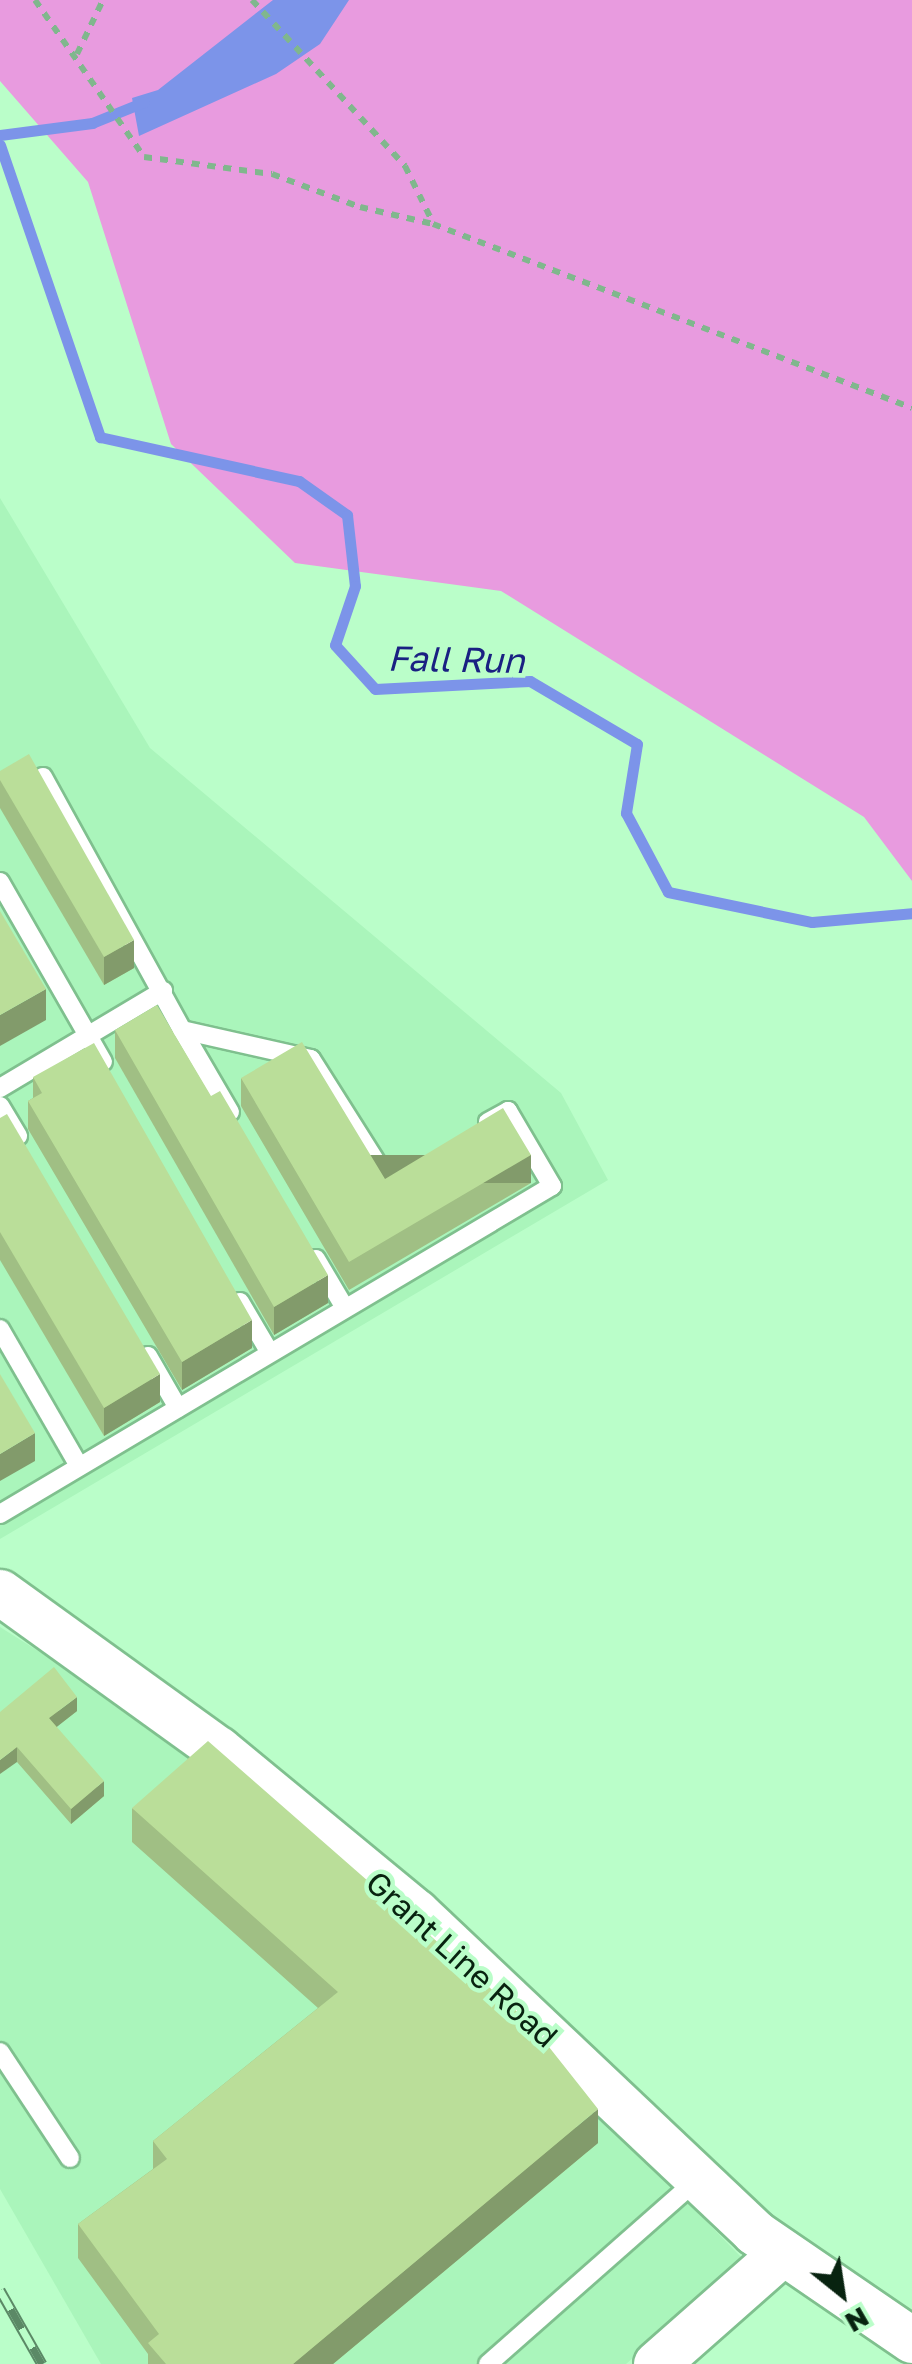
<!DOCTYPE html>
<style>
body{margin:0}
#map{position:relative;width:912px;height:2364px;overflow:hidden;background:#bafec9;font-family:"Golos Text",sans-serif}
div>[style]{position:absolute}
.built>*{inset:0;background:#aaf5bb}
.green>*{inset:0;background:#e89bdf}
.water>*{inset:0;background:#7c94e9}
.stream>*{height:11px;margin:-5.5px;padding:0 5.5px;transform-origin:5.5px;border-radius:5.5px;background:#7c94e9}
.path>*{height:6px;margin-top:-3px;transform-origin:0;background:repeating-linear-gradient(90deg,#80b78d 0 8px,transparent 0 16px)}
.roads{filter:drop-shadow(2px 0 #7fc08e) drop-shadow(-2px 0 #7fc08e) drop-shadow(0 2px #7fc08e) drop-shadow(0 -2px #7fc08e)}
.service>*{height:18px;margin:-9px;padding:0 9px;transform-origin:9px;border-radius:9px;background:#fff}
.tertiary>*{height:45px;margin:-22.5px;padding:0 22.5px;transform-origin:22.5px;border-radius:22.5px;background:#fff}
.rail>*{height:11px;margin-top:-5.5px;transform-origin:0;background:repeating-linear-gradient(90deg,#bafec9 0 22px,#5b8966 0 44px);box-sizing:border-box;border-block:2px solid #5b8966}
.wall>*{inset:0;background:#a0bf84}
.shaded-wall>*{inset:0;background:#829b6b;transform-origin:0 0}
.building>*{inset:0;background:#bade99}
span{translate:-50% -50%;white-space:nowrap;text-align:center;line-height:1.15;-webkit-text-stroke:9px #bafec9;paint-order:stroke}
.street-label{font-size:32px;color:#082310}
.water-label{font-size:35px;color:#1a2082;font-style:italic}
.north{position:absolute;left:792px;top:2244px;width:100px;height:100px;-webkit-text-stroke:8px #bafec9;paint-order:stroke;rotate:150deg;font-size:28px;font-weight:700;line-height:40px;text-align:center;color:#082310}
.north::after{content:'';display:block;margin:auto;width:35px;height:45px;background:#082310;clip-path:polygon(50% 0,100% 100%,50% 72%,0 100%)}
</style>
<div id="map">
<div class="built">
<i style="clip-path:polygon(0 498px,150px 748px,561px 1093px,608px 1180px,0 1539px)"></i>
<i style="clip-path:polygon(0 1627px,202px 1754px,549px 2061px,745px 2261px,626px 2364px,101px 2364px,0 2189px)"></i>
</div>
<div class="green">
<i style="clip-path:polygon(0 0,912px 0,912px 881px,864px 817px,501px 591px,295px 563px,171px 444px,88px 182px,0 81px)"></i>
</div>
<div class="water">
<i style="clip-path:polygon(273px 0,349px 0,320px 44px,276px 74px,139px 136px,132px 98px,158px 90px)"></i>
</div>
<div class="stream">
<i style="left:0;top:135px;width:93px;rotate:-7.4deg"></i>
<i style="left:92px;top:123px;width:56px;rotate:-22deg"></i>
<i style="left:0;top:145px;width:309px;rotate:71.1deg"></i>
<i style="left:100px;top:437px;width:204px;rotate:12.5deg"></i>
<i style="left:299px;top:481px;width:59px;rotate:35.3deg"></i>
<i style="left:347px;top:515px;width:71px;rotate:83.6deg"></i>
<i style="left:355px;top:586px;width:62px;rotate:108.7deg"></i>
<i style="left:335px;top:645px;width:59px;rotate:47.7deg"></i>
<i style="left:375px;top:689px;width:155px;rotate:-3deg"></i>
<i style="left:530px;top:681px;width:124px;rotate:30.5deg"></i>
<i style="left:637px;top:744px;width:70px;rotate:99.1deg"></i>
<i style="left:626px;top:813px;width:89px;rotate:62deg"></i>
<i style="left:668px;top:892px;width:147px;rotate:11.8deg"></i>
<i style="left:812px;top:922px;width:100px;rotate:-5.1deg"></i>
</div>
<div class="path">
<i style="left:35px;top:0;width:191px;rotate:55.2deg"></i>
<i style="left:144px;top:157px;width:129px;rotate:7.6deg"></i>
<i style="left:272px;top:174px;width:94px;rotate:20.6deg"></i>
<i style="left:360px;top:207px;width:75px;rotate:13.1deg"></i>
<i style="left:433px;top:224px;width:513px;rotate:21.01deg"></i>
<i style="left:252px;top:0;width:226px;rotate:47.3deg"></i>
<i style="left:405px;top:166px;width:64px;rotate:63.8deg"></i>
<i style="left:77px;top:54px;width:60px;rotate:-64.3deg"></i>
</div>
<div class="roads">
<div class="service">
<i style="left:43px;top:777px;width:289px;rotate:61.2deg"></i>
<i style="left:182px;top:1030px;width:132px;rotate:12.7deg"></i>
<i style="left:311px;top:1059px;width:144px;rotate:57.7deg"></i>
<i style="left:388px;top:1181px;width:20px;rotate:-30deg"></i>
<i style="left:0;top:882px;width:207px;rotate:60.2deg"></i>
<i style="left:182px;top:1030px;width:95px;rotate:59.7deg"></i>
<i style="left:0;top:1088px;width:190px;rotate:-30.8deg"></i>
<i style="left:0;top:1106px;width:35px;rotate:59deg"></i>
<i style="left:316px;top:1259px;width:57px;rotate:59.4deg"></i>
<i style="left:240px;top:1302px;width:59px;rotate:59.5deg"></i>
<i style="left:0;top:1329px;width:158px;rotate:60deg"></i>
<i style="left:148px;top:1356px;width:60px;rotate:60deg"></i>
<i style="left:0;top:1514px;width:642px;rotate:-30.72deg"></i>
<i style="left:552px;top:1186px;width:87px;rotate:-120.4deg"></i>
<i style="left:508px;top:1111px;width:23px;rotate:151deg"></i>
<i style="left:0;top:2052px;width:127px;rotate:56.6deg"></i>
<i style="left:488px;top:2364px;width:280px;rotate:-41.4deg"></i>
</div>
<div class="tertiary">
<i style="left:0;top:1592px;width:269px;rotate:35.8deg"></i>
<i style="left:218px;top:1749px;width:256px;rotate:39.5deg"></i>
<i style="left:416px;top:1912px;width:465px;rotate:43.4deg"></i>
<i style="left:754px;top:2232px;width:191px;rotate:34.4deg"></i>
<i style="left:656px;top:2364px;width:168px;rotate:-41.4deg"></i>
</div>
</div>
<div class="rail">
<i style="left:0;top:2290px;width:85px;rotate:60.4deg"></i>
</div>
<div class="wall">
<i style="clip-path:polygon(0 771px,134px 968px,104px 985px,0 808px)"></i>
<i style="clip-path:polygon(115px 1030px,328px 1303px,274px 1335px,115px 1058px)"></i>
<i style="clip-path:polygon(33px 1077px,252px 1348px,182px 1390px,28px 1129px,28px 1101px,33px 1098px)"></i>
<i style="clip-path:polygon(241px 1078px,385px 1179px,531px 1183px,349px 1290px,241px 1106px)"></i>
<i style="clip-path:polygon(0 1118px,160px 1402px,104px 1436px,0 1260px)"></i>
<i style="clip-path:polygon(77px 1711px,56px 1727px,104px 1796px,71px 1824px,17px 1762px,0 1712px)"></i>
<i style="clip-path:polygon(132px 1808px,598px 2143px,333px 2364px,148px 2364px,148px 2354px,78px 2258px,78px 2224px,153px 2169px,153px 2141px,318px 2008px,132px 1842px)"></i>
</div>
<div class="shaded-wall">
<i style="clip-path:polygon(134px 940px,134px 968px,104px 985px,104px 957px)"></i>
<i style="clip-path:polygon(46px 989px,46px 1020px,0 1046px,0 1015px)"></i>
<i style="left:531px;top:1155px;width:28px;height:211px;rotate:90deg"></i>
<i style="clip-path:polygon(328px 1275px,328px 1303px,274px 1335px,274px 1307px)"></i>
<i style="clip-path:polygon(252px 1320px,252px 1348px,182px 1390px,182px 1362px)"></i>
<i style="clip-path:polygon(160px 1374px,160px 1402px,104px 1436px,104px 1408px)"></i>
<i style="clip-path:polygon(35px 1433px,35px 1461px,0 1481px,0 1454px)"></i>
<i style="clip-path:polygon(77px 1697px,77px 1711px,49px 1733px,49px 1718px)"></i>
<i style="clip-path:polygon(17px 1747px,17px 1762px,0 1774px,0 1760px)"></i>
<i style="clip-path:polygon(104px 1781px,104px 1796px,71px 1824px,71px 1809px)"></i>
<i style="clip-path:polygon(598px 2109px,598px 2143px,333px 2364px,293px 2364px)"></i>
</div>
<div class="building">
<i style="clip-path:polygon(29px 754px,134px 940px,104px 957px,0 780px,0 771px)"></i>
<i style="clip-path:polygon(0 911px,46px 989px,0 1015px)"></i>
<i style="clip-path:polygon(157px 1005px,211px 1096px,220px 1091px,328px 1275px,274px 1307px,115px 1030px)"></i>
<i style="clip-path:polygon(302px 1042px,385px 1179px,503px 1108px,531px 1155px,349px 1262px,241px 1078px)"></i>
<i style="clip-path:polygon(94px 1043px,252px 1320px,182px 1362px,28px 1101px,42px 1093px,33px 1077px)"></i>
<i style="clip-path:polygon(7px 1114px,160px 1374px,104px 1408px,0 1232px,0 1118px)"></i>
<i style="clip-path:polygon(0 1374px,35px 1433px,0 1454px)"></i>
<i style="clip-path:polygon(54px 1667px,77px 1697px,49px 1718px,104px 1781px,71px 1809px,17px 1747px,0 1760px,0 1712px)"></i>
<i style="clip-path:polygon(208px 1741px,530px 2023px,598px 2109px,293px 2364px,166px 2364px,148px 2343px,159px 2334px,78px 2224px,167px 2159px,153px 2141px,338px 1992px,132px 1808px)"></i>
</div>
<div class="street-label">
<span style="left:462px;top:1959px;rotate:42deg">Grant Line Road</span>
</div>
<div class="water-label">
<span style="left:456px;top:659px;rotate:1deg">Fall Run</span>
</div>
<div class="north">N</div>
</div>
